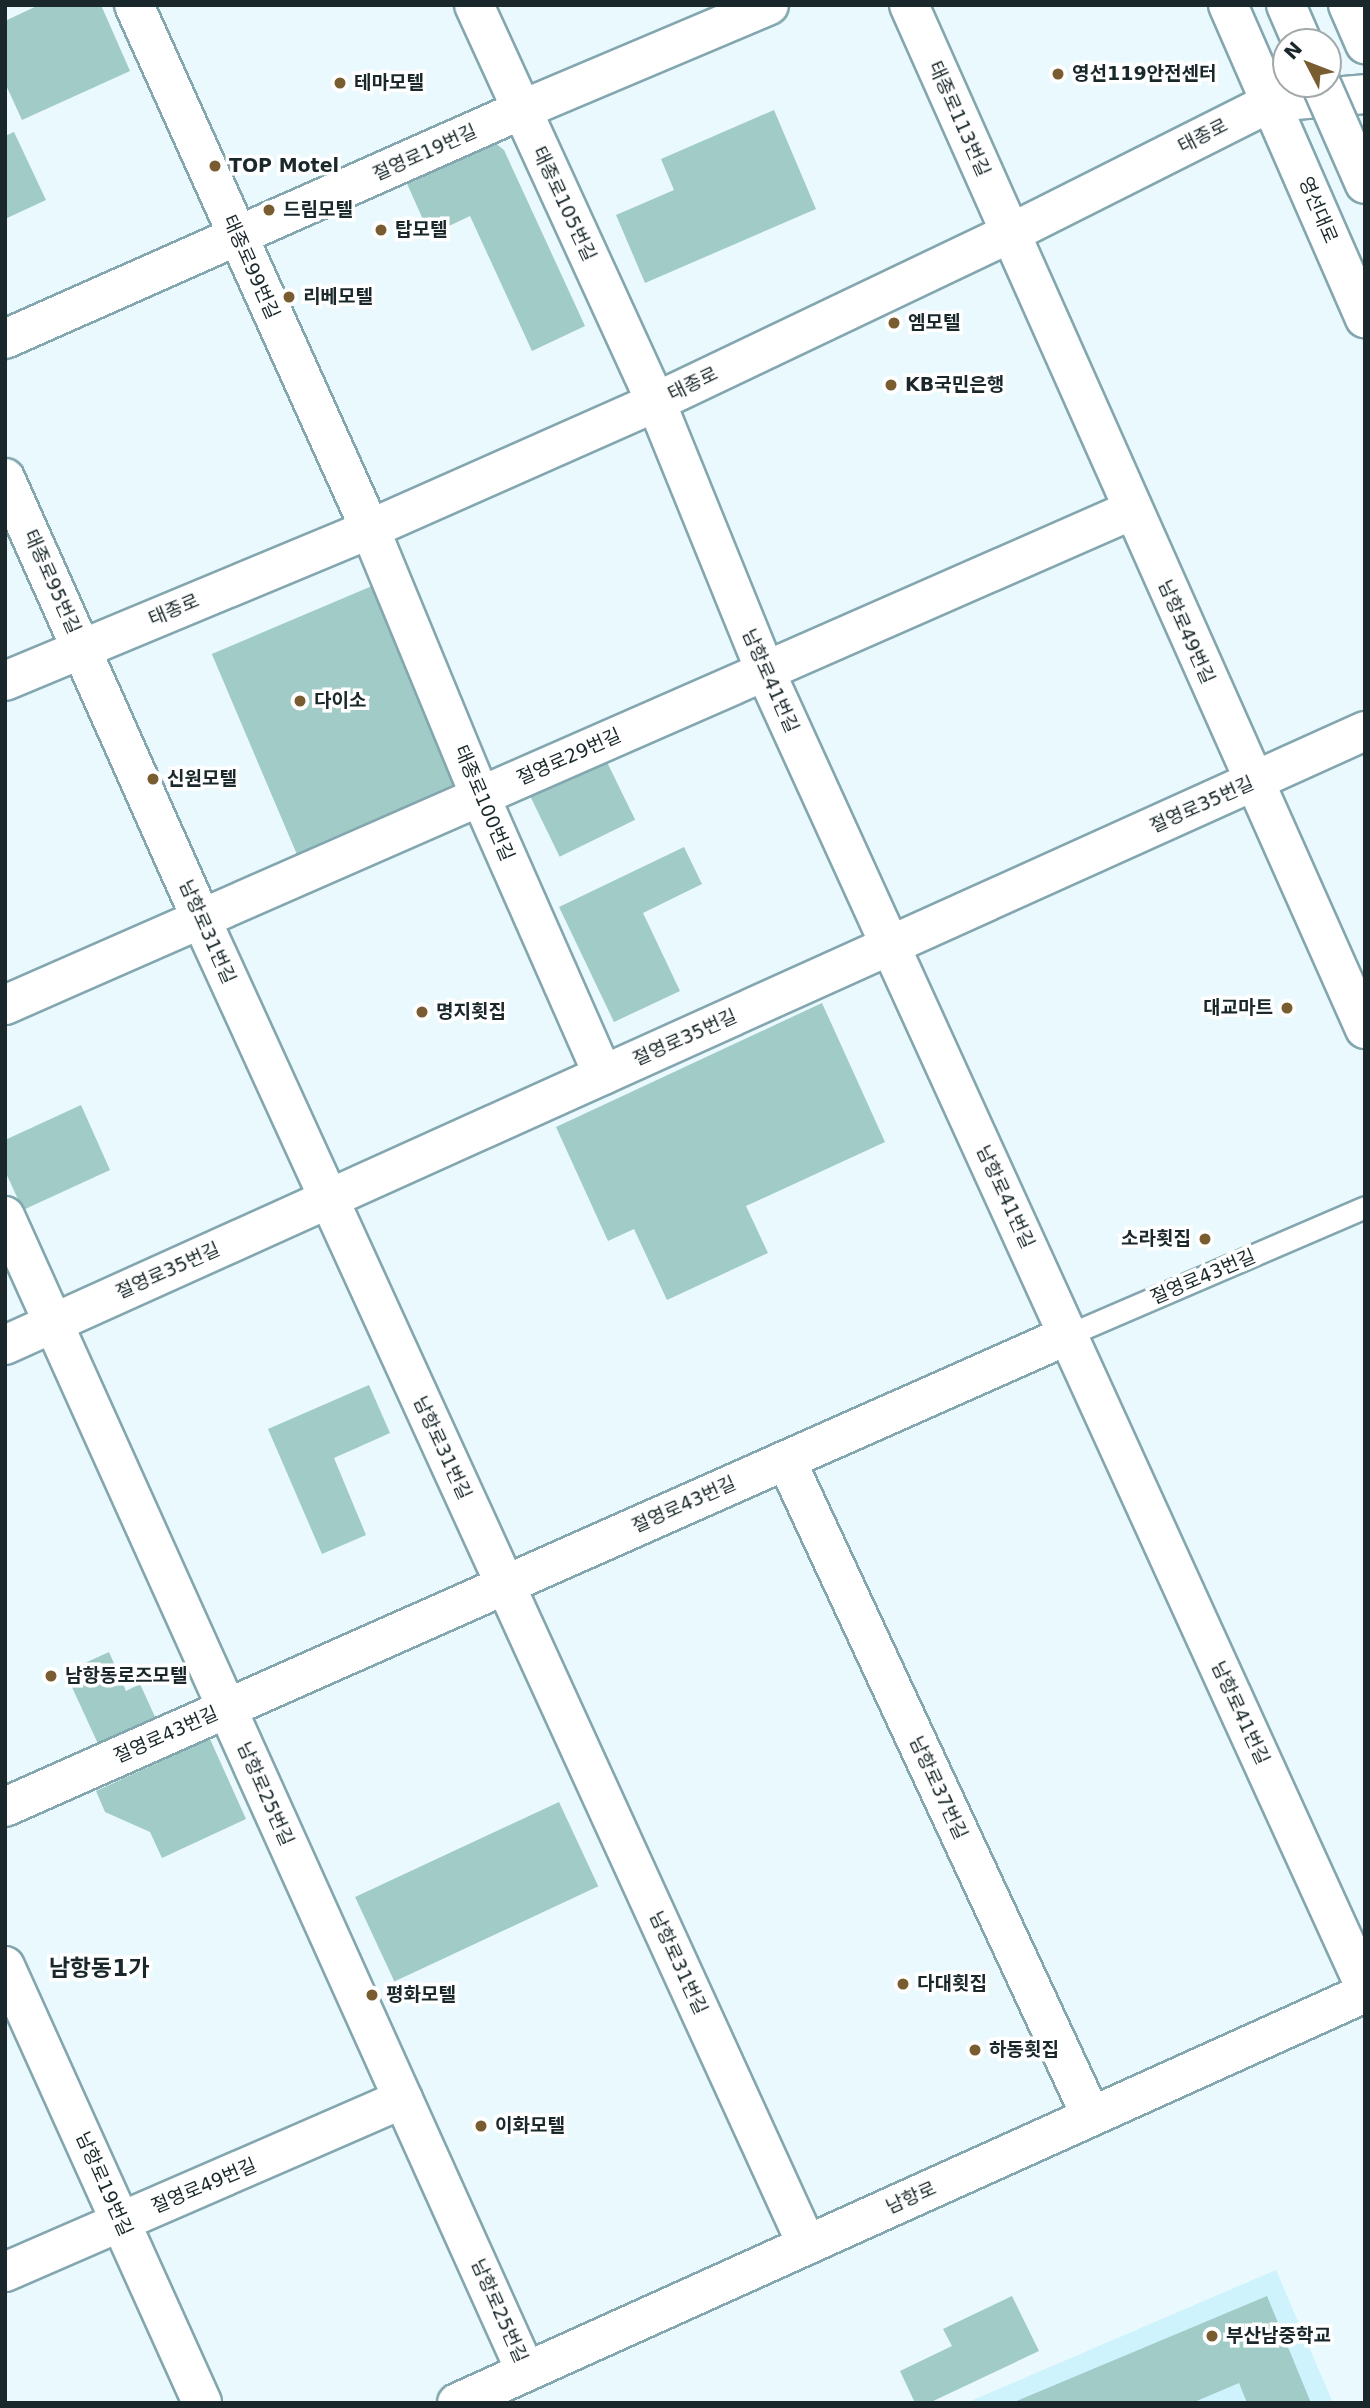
<!DOCTYPE html>
<meta charset="utf-8">
<style>
body{margin:0}
#map{position:relative;width:1370px;height:2408px;overflow:hidden;background:#eaf9fd;font-family:"DejaVu Sans","Noto Sans KR",sans-serif}
div>[style]{position:absolute}
.built>*{inset:0;background:#cef3fc}
.building>*{inset:0;background:#a1cbc6;transform-origin:0 0}
.roads{filter:drop-shadow(2px 0 #83a6af) drop-shadow(-2px 0 #83a6af) drop-shadow(0 2px #83a6af) drop-shadow(0 -2px #83a6af)}
.service>*{height:21px;margin:-10.5px;padding:0 10.5px;transform-origin:10.5px;border-radius:10.5px;background:#fff}
.minor>*{height:38px;margin:-19px;padding:0 19px;transform-origin:19px;border-radius:19px;background:#fff}
.tertiary>*{height:38px;margin:-19px;padding:0 19px;transform-origin:19px;border-radius:19px;background:#fff}
.secondary>*{height:38px;margin:-19px;padding:0 19px;transform-origin:19px;border-radius:19px;background:#fff}
.trunk>*{height:38px;margin:-19px;padding:0 19px;transform-origin:19px;border-radius:19px;background:#fff}
.bridges{filter:drop-shadow(2px 0 #83a6af) drop-shadow(-2px 0 #83a6af) drop-shadow(0 2px #83a6af) drop-shadow(0 -2px #83a6af)}
.trunk-bridge>*{height:38px;margin:-19px;padding:0 19px;transform-origin:19px;border-radius:19px;background:#fff}
.dots>*{width:19px;height:19px;translate:-50% -50%;box-sizing:border-box;border:4px solid #fff;border-radius:50%}
span{translate:-50% -50%;white-space:nowrap;text-align:center;line-height:1.15;-webkit-text-stroke:7px #fff;paint-order:stroke}
.poi-label{font-size:19px;color:#1a282b;font-weight:700}
.left{translate:0 -50%;text-align:left}
.right{translate:-100% -50%;text-align:right}
.street-label{font-size:19px;color:#1a282b}
.quarter-label{font-size:23px;color:#1a282b;font-weight:700}
.frame{position:absolute;inset:0;border:7px solid #1a282b;pointer-events:none}
.north{position:absolute;left:1272px;top:28px;width:70px;height:70px;box-sizing:border-box;background:#fff;border:2px solid #a3a9aa;border-radius:50%;rotate:312deg;font-size:19px;font-weight:700;line-height:28px;text-align:center;color:#1a282b}
.north::after{content:'';display:block;margin:auto;width:24px;height:32px;background:#795d30;clip-path:polygon(50% 0,100% 100%,50% 72%,0 100%)}
</style>
<div id="map">
<div class="built">
<i style="clip-path:polygon(1276px 2270px,1333px 2403px,966px 2403px)"></i>
</div>
<div class="building">
<i style="clip-path:polygon(39px 5px,101px 5px,130px 71px,22px 120px,5px 83px,5px 21px)"></i>
<i style="clip-path:polygon(774px 110px,816px 209px,645px 283px,616px 215px,674px 190px,661px 159px)"></i>
<i style="clip-path:polygon(14px 132px,46px 200px,5px 219px,5px 136px)"></i>
<i style="clip-path:polygon(489px 138px,504px 150px,585px 326px,532px 351px,470px 216px,430px 235px,404px 177px)"></i>
<i style="left:372px;top:586px;width:225px;height:174px;rotate:67deg"></i>
<i style="left:604px;top:756px;width:71px;height:84px;rotate:64deg"></i>
<i style="clip-path:polygon(684px 847px,702px 884px,643px 913px,680px 991px,614px 1022px,559px 907px)"></i>
<i style="clip-path:polygon(822px 1003px,885px 1142px,746px 1206px,768px 1253px,667px 1300px,634px 1229px,608px 1241px,556px 1127px)"></i>
<i style="clip-path:polygon(81px 1105px,110px 1170px,23px 1210px,5px 1171px,5px 1140px)"></i>
<i style="clip-path:polygon(369px 1385px,390px 1433px,334px 1458px,366px 1535px,322px 1554px,268px 1429px)"></i>
<i style="clip-path:polygon(109px 1652px,126px 1691px,140px 1684px,156px 1719px,99px 1746px,65px 1672px)"></i>
<i style="clip-path:polygon(210px 1739px,246px 1819px,162px 1858px,150px 1832px,105px 1812px,96px 1791px)"></i>
<i style="left:559px;top:1802px;width:93px;height:225px;rotate:65deg"></i>
<i style="clip-path:polygon(1012px 2296px,1039px 2351px,929px 2403px,915px 2403px,900px 2371px,952px 2346px,943px 2329px)"></i>
<i style="clip-path:polygon(1267px 2296px,1311px 2403px,1247px 2403px,1239px 2383px,1192px 2403px,1012px 2403px)"></i>
</div>
<div class="roads">
<div class="service">
<i style="left:1068px;top:1335px;width:323px;rotate:-23.3deg"></i>
</div>
<div class="minor">
<i style="left:134px;top:5px;width:575px;rotate:65.75deg"></i>
<i style="left:370px;top:529px;width:289px;rotate:67.6deg"></i>
<i style="left:480px;top:796px;width:305px;rotate:66.2deg"></i>
<i style="left:474px;top:5px;width:437px;rotate:65.4deg"></i>
<i style="left:656px;top:402px;width:290px;rotate:67.9deg"></i>
<i style="left:765px;top:671px;width:1446px;rotate:65.49deg"></i>
<i style="left:909px;top:5px;width:1121px;rotate:66deg"></i>
<i style="left:5px;top:339px;width:565px;rotate:-23.93deg"></i>
<i style="left:521px;top:110px;width:269px;rotate:-22.9deg"></i>
<i style="left:5px;top:478px;width:483px;rotate:66deg"></i>
<i style="left:201px;top:919px;width:1458px;rotate:65.44deg"></i>
<i style="left:5px;top:1005px;width:1231px;rotate:-23.71deg"></i>
<i style="left:5px;top:1216px;width:1268px;rotate:65.74deg"></i>
<i style="left:5px;top:1345px;width:1492px;rotate:-24.3deg"></i>
<i style="left:786px;top:1460px;width:723px;rotate:65.06deg"></i>
<i style="left:5px;top:1807px;width:1163px;rotate:-23.94deg"></i>
<i style="left:5px;top:1966px;width:479px;rotate:65.7deg"></i>
<i style="left:5px;top:2272px;width:434px;rotate:-23.5deg"></i>
</div>
<div class="tertiary">
<i style="left:1272px;top:102px;width:93px;rotate:-4.9deg"></i>
</div>
<div class="secondary">
<i style="left:1228px;top:5px;width:342px;rotate:66.4deg"></i>
<i style="left:5px;top:681px;width:395px;rotate:-22.6deg"></i>
<i style="left:370px;top:529px;width:313px;rotate:-23.9deg"></i>
<i style="left:656px;top:402px;width:391px;rotate:-25.5deg"></i>
<i style="left:1009px;top:234px;width:294px;rotate:-26.7deg"></i>
<i style="left:457px;top:2403px;width:996px;rotate:-24.3deg"></i>
</div>
<div class="trunk">
<i style="left:1286px;top:5px;width:40px;rotate:66.6deg"></i>
<i style="left:1348px;top:5px;width:43px;rotate:66.4deg"></i>
</div>
</div>
<div class="bridges">
<div class="trunk-bridge">
<i style="left:1321px;top:84px;width:109px;rotate:66.3deg"></i>
</div>
</div>
<div class="dots">
<i style="left:1058px;top:74px;background:#795d30"></i>
<i style="left:340px;top:83px;background:#795d30"></i>
<i style="left:215px;top:166px;background:#795d30"></i>
<i style="left:269px;top:210px;background:#795d30"></i>
<i style="left:381px;top:230px;background:#795d30"></i>
<i style="left:289px;top:297px;background:#795d30"></i>
<i style="left:894px;top:323px;background:#795d30"></i>
<i style="left:891px;top:385px;background:#795d30"></i>
<i style="left:300px;top:701px;background:#795d30"></i>
<i style="left:153px;top:779px;background:#795d30"></i>
<i style="left:1287px;top:1008px;background:#795d30"></i>
<i style="left:422px;top:1012px;background:#795d30"></i>
<i style="left:1205px;top:1239px;background:#795d30"></i>
<i style="left:51px;top:1676px;background:#795d30"></i>
<i style="left:903px;top:1984px;background:#795d30"></i>
<i style="left:372px;top:1995px;background:#795d30"></i>
<i style="left:975px;top:2050px;background:#795d30"></i>
<i style="left:481px;top:2126px;background:#795d30"></i>
<i style="left:1212px;top:2336px;background:#795d30"></i>
</div>
<div class="poi-label">
<span class="left" style="left:1072px;top:74px">영선119안전센터</span>
<span class="left" style="left:354px;top:83px">테마모텔</span>
<span class="left" style="left:229px;top:166px">TOP Motel</span>
<span class="left" style="left:283px;top:210px">드림모텔</span>
<span class="left" style="left:395px;top:230px">탑모텔</span>
<span class="left" style="left:303px;top:297px">리베모텔</span>
<span class="left" style="left:908px;top:323px">엠모텔</span>
<span class="left" style="left:905px;top:385px">KB국민은행</span>
<span class="left" style="left:314px;top:701px">다이소</span>
<span class="left" style="left:167px;top:779px">신원모텔</span>
<span class="right" style="left:1273px;top:1008px">대교마트</span>
<span class="left" style="left:436px;top:1012px">명지횟집</span>
<span class="right" style="left:1191px;top:1239px">소라횟집</span>
<span class="left" style="left:65px;top:1676px">남항동로즈모텔</span>
<span class="left" style="left:917px;top:1984px">다대횟집</span>
<span class="left" style="left:386px;top:1995px">평화모텔</span>
<span class="left" style="left:989px;top:2050px">하동횟집</span>
<span class="left" style="left:495px;top:2126px">이화모텔</span>
<span class="left" style="left:1226px;top:2336px">부산남중학교</span>
</div>
<div class="street-label">
<span style="left:959px;top:119px;rotate:66deg">태종로113번길</span>
<span style="left:1203px;top:136px;rotate:-27deg">태종로</span>
<span style="left:425px;top:153px;rotate:-24deg">절영로19번길</span>
<span style="left:564px;top:204px;rotate:65deg">태종로105번길</span>
<span style="left:1318px;top:210px;rotate:67deg">영선대로</span>
<span style="left:251px;top:267px;rotate:66deg">태종로99번길</span>
<span style="left:693px;top:384px;rotate:-26deg">태종로</span>
<span style="left:52px;top:582px;rotate:66deg">태종로95번길</span>
<span style="left:174px;top:610px;rotate:-23deg">태종로</span>
<span style="left:1186px;top:632px;rotate:66deg">남항로49번길</span>
<span style="left:770px;top:681px;rotate:66deg">남항로41번길</span>
<span style="left:569px;top:757px;rotate:-24deg">절영로29번길</span>
<span style="left:484px;top:803px;rotate:67deg">태종로100번길</span>
<span style="left:1202px;top:805px;rotate:-24deg">절영로35번길</span>
<span style="left:207px;top:932px;rotate:66deg">남항로31번길</span>
<span style="left:685px;top:1038px;rotate:-24deg">절영로35번길</span>
<span style="left:1005px;top:1197px;rotate:65deg">남항로41번길</span>
<span style="left:168px;top:1271px;rotate:-24deg">절영로35번길</span>
<span style="left:1203px;top:1277px;rotate:-23deg">절영로43번길</span>
<span style="left:442px;top:1448px;rotate:65deg">남항로31번길</span>
<span style="left:684px;top:1505px;rotate:-24deg">절영로43번길</span>
<span style="left:1240px;top:1713px;rotate:65deg">남항로41번길</span>
<span style="left:166px;top:1735px;rotate:-24deg">절영로43번길</span>
<span style="left:938px;top:1788px;rotate:65deg">남항로37번길</span>
<span style="left:265px;top:1794px;rotate:66deg">남항로25번길</span>
<span style="left:678px;top:1963px;rotate:65deg">남항로31번길</span>
<span style="left:104px;top:2184px;rotate:66deg">남항로19번길</span>
<span style="left:204px;top:2186px;rotate:-23deg">절영로49번길</span>
<span style="left:911px;top:2198px;rotate:-24deg">남항로</span>
<span style="left:499px;top:2311px;rotate:66deg">남항로25번길</span>
</div>
<div class="quarter-label">
<span style="left:99px;top:1968px">남항동1가</span>
</div>
<div class="frame"></div>
<div class="north">N</div>
</div>
